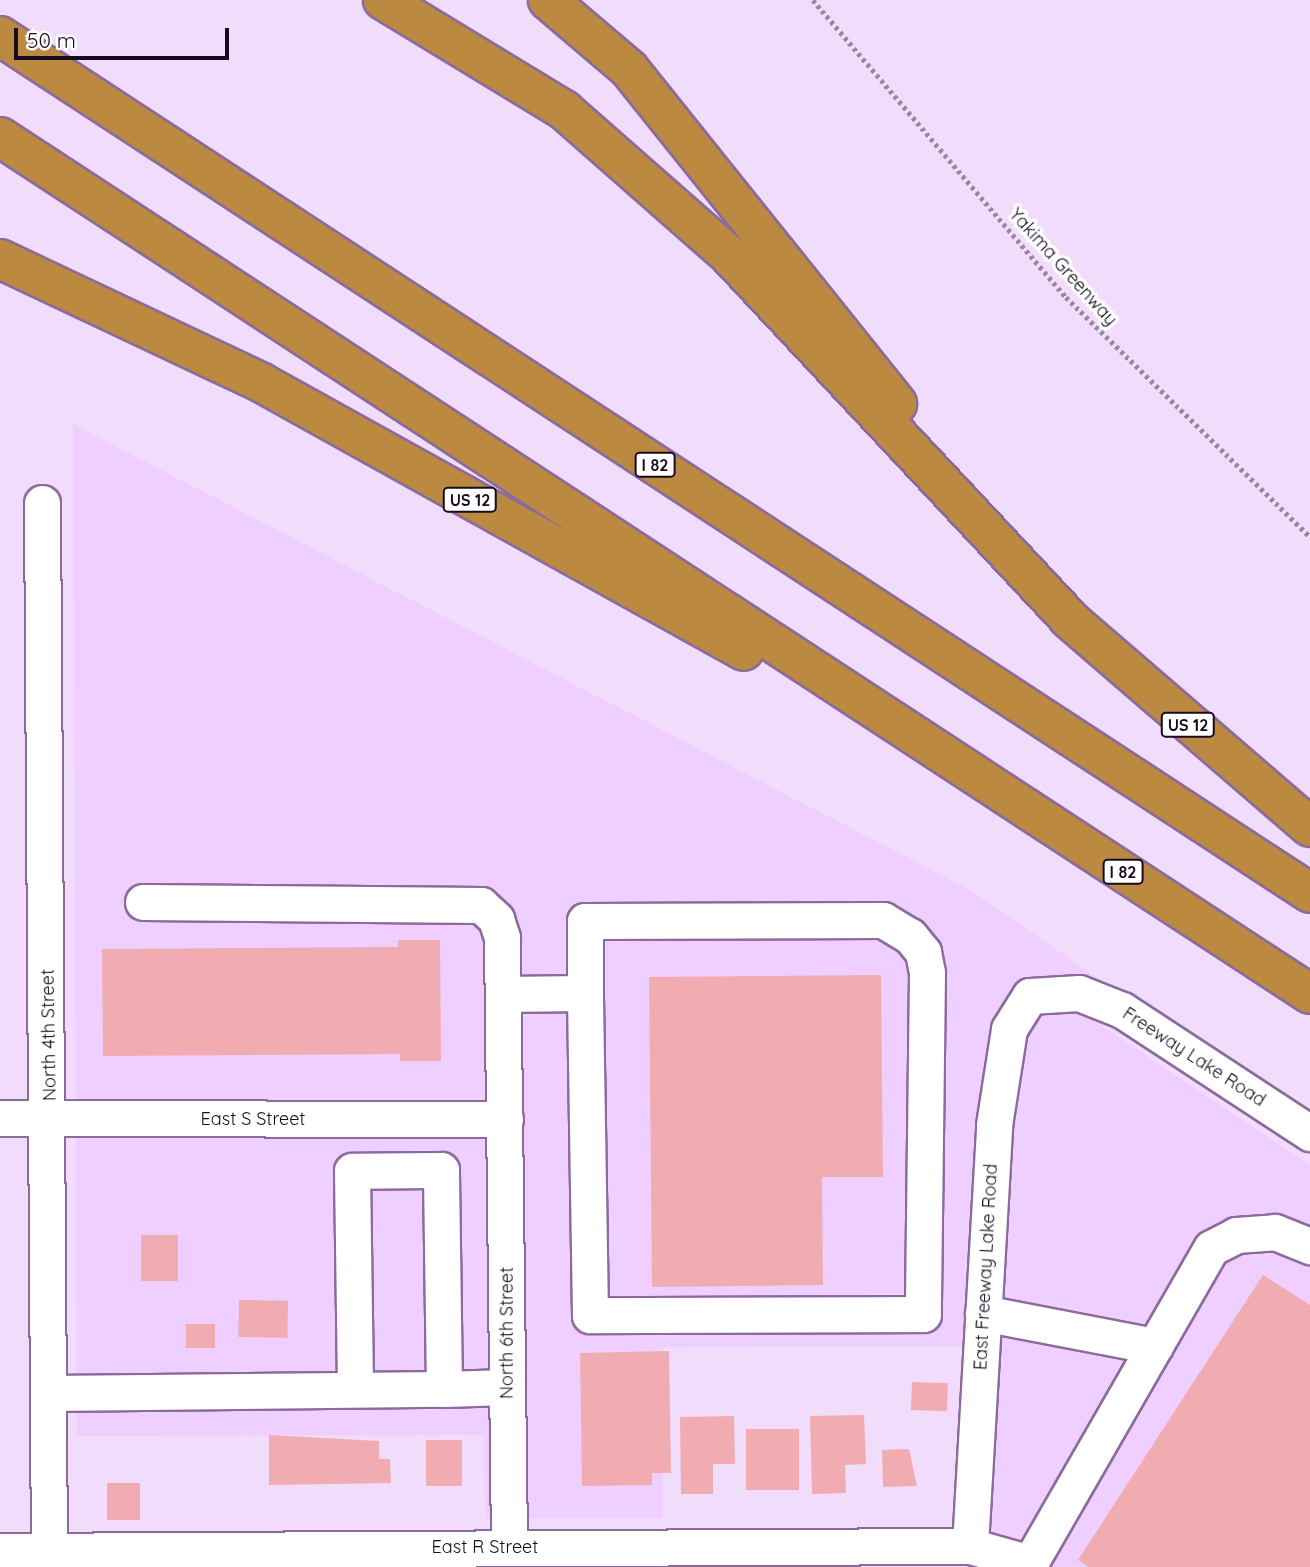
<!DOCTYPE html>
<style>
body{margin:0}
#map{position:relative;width:1310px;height:1567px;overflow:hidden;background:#f1dcfc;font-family:Quicksand,sans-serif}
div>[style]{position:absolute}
.built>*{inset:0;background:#eecfff}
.building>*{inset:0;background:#f1acb1;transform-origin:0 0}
.path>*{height:4.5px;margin-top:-2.25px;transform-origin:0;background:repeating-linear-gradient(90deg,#9987a2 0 3.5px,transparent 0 7px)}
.roads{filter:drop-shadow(2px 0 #8b6b9c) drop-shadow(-2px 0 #8b6b9c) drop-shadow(0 2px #8b6b9c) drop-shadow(0 -2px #8b6b9c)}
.minor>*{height:35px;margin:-17.5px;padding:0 17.5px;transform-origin:17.5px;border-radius:17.5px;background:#fff}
.highway>*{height:38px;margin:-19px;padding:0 19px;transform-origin:19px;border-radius:19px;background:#bc8941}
span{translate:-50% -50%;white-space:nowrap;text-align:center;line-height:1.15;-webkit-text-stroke:7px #fff;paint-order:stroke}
.shield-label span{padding:2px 5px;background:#fff;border:2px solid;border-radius:5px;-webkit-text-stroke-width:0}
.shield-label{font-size:16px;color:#170b1d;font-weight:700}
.street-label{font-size:18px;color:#170b1d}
.scale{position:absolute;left:14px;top:28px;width:215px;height:32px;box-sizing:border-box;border:4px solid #170b1d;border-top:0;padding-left:9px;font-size:21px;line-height:24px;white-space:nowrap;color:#170b1d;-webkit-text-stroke:5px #fff;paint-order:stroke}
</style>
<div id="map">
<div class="built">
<i style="clip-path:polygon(73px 424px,970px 890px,1114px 989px,1093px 1020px,1310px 1165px,1310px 1567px,968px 1567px,971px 1346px,663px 1347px,663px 1518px,485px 1518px,484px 1435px,77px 1436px)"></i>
</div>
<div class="building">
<i style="clip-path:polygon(398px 940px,440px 940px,441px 1061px,400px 1061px,400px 1054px,103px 1056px,102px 949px,398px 947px)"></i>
<i style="clip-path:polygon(881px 975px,883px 1177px,822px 1177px,823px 1285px,652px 1287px,649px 977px)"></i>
<i style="left:141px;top:1235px;width:37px;height:46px"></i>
<i style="clip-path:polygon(1263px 1275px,1310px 1305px,1310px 1567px,1089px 1567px,1078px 1560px)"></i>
<i style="left:239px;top:1300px;width:49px;height:37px;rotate:1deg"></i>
<i style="left:186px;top:1324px;width:29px;height:24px"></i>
<i style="clip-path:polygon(669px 1351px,671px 1473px,652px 1473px,652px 1485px,582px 1486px,580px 1353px)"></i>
<i style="left:912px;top:1382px;width:36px;height:28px;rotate:2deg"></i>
<i style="clip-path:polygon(864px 1415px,866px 1464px,845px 1465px,846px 1493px,812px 1494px,810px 1416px)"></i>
<i style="clip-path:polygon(734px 1416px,735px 1464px,713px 1464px,713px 1494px,681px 1494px,680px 1417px)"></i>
<i style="left:746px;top:1429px;width:53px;height:61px"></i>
<i style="clip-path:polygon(269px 1435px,379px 1441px,379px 1459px,390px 1459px,391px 1483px,269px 1485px)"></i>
<i style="left:426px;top:1440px;width:36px;height:46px"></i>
<i style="clip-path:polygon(909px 1449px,917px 1486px,883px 1487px,882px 1450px)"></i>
<i style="left:107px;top:1483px;width:33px;height:37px"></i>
</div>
<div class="path">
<i style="left:813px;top:0;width:390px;rotate:49.6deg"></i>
<i style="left:1066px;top:297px;width:342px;rotate:44.5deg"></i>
</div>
<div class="roads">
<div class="minor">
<i style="left:42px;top:503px;width:1064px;rotate:89.62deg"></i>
<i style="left:143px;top:902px;width:338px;rotate:0.5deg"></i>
<i style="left:481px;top:905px;width:21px;rotate:43deg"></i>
<i style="left:496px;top:919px;width:20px;rotate:72deg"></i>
<i style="left:502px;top:938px;width:609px;rotate:89.34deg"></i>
<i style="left:503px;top:994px;width:82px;rotate:-0.7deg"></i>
<i style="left:585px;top:993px;width:72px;rotate:-90deg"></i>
<i style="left:585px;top:921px;width:298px;rotate:-0.2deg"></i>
<i style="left:883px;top:920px;width:31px;rotate:31deg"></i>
<i style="left:910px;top:936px;width:21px;rotate:51deg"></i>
<i style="left:923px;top:952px;width:21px;rotate:79deg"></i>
<i style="left:927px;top:973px;width:341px;rotate:90.7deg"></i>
<i style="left:923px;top:1314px;width:333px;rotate:179.8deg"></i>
<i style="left:590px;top:1315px;width:322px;rotate:-90.9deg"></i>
<i style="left:0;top:1118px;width:505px;rotate:0.11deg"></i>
<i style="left:983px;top:1313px;width:175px;rotate:10.9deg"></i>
<i style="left:444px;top:1389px;width:63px;rotate:-1.8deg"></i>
<i style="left:50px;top:1393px;width:394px;rotate:-0.6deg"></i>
<i style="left:444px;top:1389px;width:219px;rotate:-90.8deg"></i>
<i style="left:441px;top:1170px;width:89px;rotate:179.4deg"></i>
<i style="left:352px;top:1171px;width:217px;rotate:89.2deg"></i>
<i style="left:970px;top:1546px;width:422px;rotate:-86.7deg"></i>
<i style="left:994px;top:1125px;width:97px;rotate:-81.1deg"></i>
<i style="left:1009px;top:1029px;width:39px;rotate:-58deg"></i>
<i style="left:1030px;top:996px;width:49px;rotate:-3.5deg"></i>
<i style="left:1079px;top:993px;width:46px;rotate:21.6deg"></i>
<i style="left:1122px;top:1010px;width:225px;rotate:33.2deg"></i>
<i style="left:0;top:1551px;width:970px;rotate:-0.3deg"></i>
<i style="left:970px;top:1546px;width:62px;rotate:15.8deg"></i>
<i style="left:1030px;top:1563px;width:363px;rotate:-60.1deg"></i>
<i style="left:1211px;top:1248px;width:28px;rotate:-27deg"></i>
<i style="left:1236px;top:1235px;width:39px;rotate:-4deg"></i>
<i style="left:1275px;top:1232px;width:38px;rotate:22deg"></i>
</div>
<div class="highway">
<i style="left:383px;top:0;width:212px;rotate:31.3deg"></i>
<i style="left:564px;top:110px;width:218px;rotate:41.3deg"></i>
<i style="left:728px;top:254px;width:500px;rotate:46.9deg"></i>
<i style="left:1069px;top:619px;width:318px;rotate:40.8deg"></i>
<i style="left:548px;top:0;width:106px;rotate:40.4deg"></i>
<i style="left:629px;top:69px;width:429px;rotate:51.3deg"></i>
<i style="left:0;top:36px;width:1565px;rotate:33.19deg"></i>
<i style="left:0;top:137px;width:1565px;rotate:33.19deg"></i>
<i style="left:0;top:259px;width:290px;rotate:25.3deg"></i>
<i style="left:262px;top:383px;width:551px;rotate:29.07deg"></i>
</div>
</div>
<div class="shield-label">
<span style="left:655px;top:465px">I 82</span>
<span style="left:470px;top:500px">US 12</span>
<span style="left:1188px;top:725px">US 12</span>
<span style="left:1123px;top:872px">I 82</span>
</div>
<div class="street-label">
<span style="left:1063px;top:267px;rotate:48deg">Yakima Greenway</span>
<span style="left:49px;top:1035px;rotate:-91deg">North 4th Street</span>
<span style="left:1194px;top:1057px;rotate:33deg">Freeway Lake Road</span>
<span style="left:253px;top:1119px">East S Street</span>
<span style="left:986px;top:1267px;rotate:-87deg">East Freeway Lake Road</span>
<span style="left:507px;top:1333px;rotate:-90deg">North 6th Street</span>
<span style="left:485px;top:1547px">East R Street</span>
</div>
<div class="scale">50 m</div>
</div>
